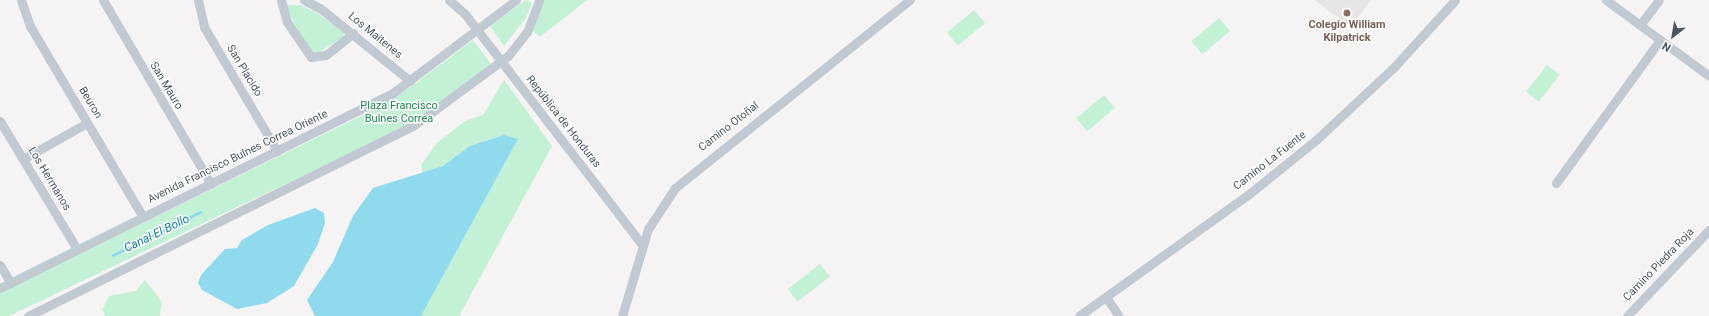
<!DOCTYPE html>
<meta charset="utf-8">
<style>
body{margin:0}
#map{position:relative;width:1709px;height:316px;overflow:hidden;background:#f5f3f3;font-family:Roboto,sans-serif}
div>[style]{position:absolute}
.education>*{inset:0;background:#e6e4e5}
.green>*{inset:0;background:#c3f1d5;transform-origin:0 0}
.water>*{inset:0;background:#90daee}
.stream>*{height:2.5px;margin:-1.25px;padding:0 1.25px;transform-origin:1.25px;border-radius:1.25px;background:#90daee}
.minor>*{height:9px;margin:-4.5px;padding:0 4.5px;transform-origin:4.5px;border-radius:4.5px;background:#c1cad2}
.dots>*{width:11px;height:11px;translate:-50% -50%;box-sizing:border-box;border:2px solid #fff;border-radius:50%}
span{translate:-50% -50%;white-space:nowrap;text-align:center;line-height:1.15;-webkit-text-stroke:3px #fff;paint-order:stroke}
.education-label{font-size:11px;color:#785e54;font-weight:700}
.street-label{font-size:11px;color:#4a5661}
.park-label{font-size:11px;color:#17864f}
.water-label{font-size:12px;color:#0c7c9b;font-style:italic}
.north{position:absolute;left:1653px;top:16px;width:40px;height:40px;-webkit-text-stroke:3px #fff;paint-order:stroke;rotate:211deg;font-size:11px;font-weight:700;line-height:16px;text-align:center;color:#4a5661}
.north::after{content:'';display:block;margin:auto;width:14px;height:18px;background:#4a5661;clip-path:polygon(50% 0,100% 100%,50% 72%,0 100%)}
</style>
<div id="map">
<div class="education">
<i style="clip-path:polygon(1315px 0,1371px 0,1351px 27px)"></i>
</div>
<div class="green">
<i style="clip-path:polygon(526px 0,532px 3px,526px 18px,504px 46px,490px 26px)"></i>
<i style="clip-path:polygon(543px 0,587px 0,540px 37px,533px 31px)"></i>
<i style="clip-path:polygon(285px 5px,300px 5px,316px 12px,344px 33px,343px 37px,315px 55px,309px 51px)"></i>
<i style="left:974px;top:10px;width:17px;height:35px;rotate:50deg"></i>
<i style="left:1219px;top:18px;width:17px;height:36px;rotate:50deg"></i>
<i style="clip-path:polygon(473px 40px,491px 64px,407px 126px,9px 316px,0 316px,0 293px,363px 115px,412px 86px)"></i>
<i style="left:1547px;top:65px;width:16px;height:34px;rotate:38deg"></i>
<i style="clip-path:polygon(504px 80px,552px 146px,459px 316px,421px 316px,518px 139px,504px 135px,470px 146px,443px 166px,423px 173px,421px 165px,437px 143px,465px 121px,483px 115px)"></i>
<i style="left:1104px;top:95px;width:17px;height:36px;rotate:50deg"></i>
<i style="left:820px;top:264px;width:16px;height:41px;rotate:52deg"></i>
<i style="clip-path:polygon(145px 280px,162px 302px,160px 316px,106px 316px,102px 310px,109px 296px,136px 291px)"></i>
</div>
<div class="water">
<i style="clip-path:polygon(504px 135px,518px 139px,421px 316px,315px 316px,307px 300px,333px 262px,353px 216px,373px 188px,443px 166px,470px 146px)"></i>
<i style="clip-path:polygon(315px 208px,324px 213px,325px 223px,318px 244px,294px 286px,267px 303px,237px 309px,202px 290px,198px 283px,201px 275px,225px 249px,237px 248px,242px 240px,268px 225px)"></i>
</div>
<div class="stream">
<i style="left:113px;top:255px;width:97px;rotate:-26.3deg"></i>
</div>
<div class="minor">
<i style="left:21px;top:0;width:28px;rotate:71deg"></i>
<i style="left:30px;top:26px;width:222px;rotate:59.4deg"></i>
<i style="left:103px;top:0;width:213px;rotate:59.6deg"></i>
<i style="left:198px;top:0;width:28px;rotate:77deg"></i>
<i style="left:204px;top:27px;width:144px;rotate:59.5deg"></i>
<i style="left:281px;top:0;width:23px;rotate:75deg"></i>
<i style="left:287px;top:22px;width:42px;rotate:55.6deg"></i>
<i style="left:311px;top:57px;width:15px;rotate:-8deg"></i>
<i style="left:326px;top:55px;width:35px;rotate:-39deg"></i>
<i style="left:304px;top:0;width:18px;rotate:27deg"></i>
<i style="left:320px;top:8px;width:116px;rotate:39deg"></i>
<i style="left:449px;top:0;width:21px;rotate:41deg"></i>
<i style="left:465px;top:14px;width:291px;rotate:52.5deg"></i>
<i style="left:1606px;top:0;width:128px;rotate:36.4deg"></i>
<i style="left:1640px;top:25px;width:31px;rotate:-53deg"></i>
<i style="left:0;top:121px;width:149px;rotate:59deg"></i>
<i style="left:23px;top:159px;width:73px;rotate:-29.4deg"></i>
<i style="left:1556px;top:183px;width:177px;rotate:-54deg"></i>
<i style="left:0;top:265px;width:21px;rotate:59deg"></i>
<i style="left:0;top:288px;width:440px;rotate:-26.4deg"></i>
<i style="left:394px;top:92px;width:153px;rotate:-37deg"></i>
<i style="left:1106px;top:297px;width:23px;rotate:56deg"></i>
<i style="left:28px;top:316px;width:429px;rotate:-26.3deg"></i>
<i style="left:413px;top:126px;width:118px;rotate:-36.4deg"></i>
<i style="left:508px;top:56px;width:31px;rotate:-52deg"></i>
<i style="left:527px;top:32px;width:34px;rotate:-69deg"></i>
<i style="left:622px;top:316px;width:91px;rotate:-73.4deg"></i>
<i style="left:648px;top:229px;width:49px;rotate:-56.6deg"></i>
<i style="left:675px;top:188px;width:301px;rotate:-38.7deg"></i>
<i style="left:1079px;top:316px;width:209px;rotate:-35.7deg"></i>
<i style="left:1249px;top:194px;width:86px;rotate:-38.9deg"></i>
<i style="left:1316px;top:140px;width:108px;rotate:-43.1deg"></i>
<i style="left:1395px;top:66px;width:89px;rotate:-47.7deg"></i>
<i style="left:1627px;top:316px;width:119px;rotate:-46.4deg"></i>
</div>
<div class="dots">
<i style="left:1347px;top:13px;background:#8d6e63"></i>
</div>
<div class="education-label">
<span style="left:1347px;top:32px">Colegio William<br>Kilpatrick</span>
</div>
<div class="street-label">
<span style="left:375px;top:36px;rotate:39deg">Los Maitenes</span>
<span style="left:244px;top:71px;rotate:59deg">San Placido</span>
<span style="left:166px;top:86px;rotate:59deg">San Mauro</span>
<span style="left:90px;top:103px;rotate:59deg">Beuron</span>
<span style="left:563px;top:122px;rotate:52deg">República de Honduras</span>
<span style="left:729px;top:127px;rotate:-38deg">Camino Otoñal</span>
<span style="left:238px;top:157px;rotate:-26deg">Avenida Francisco Bulnes Correa Oriente</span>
<span style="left:1270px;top:161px;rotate:-38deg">Camino La Fuente</span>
<span style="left:49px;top:179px;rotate:59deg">Los Hermanos</span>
<span style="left:1659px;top:265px;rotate:-46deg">Camino Piedra Roja</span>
</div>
<div class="park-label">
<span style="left:399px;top:113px">Plaza Francisco<br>Bulnes Correa</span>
</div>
<div class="water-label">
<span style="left:157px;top:234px;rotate:-26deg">Canal El Bollo</span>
</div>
<div class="north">N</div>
</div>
